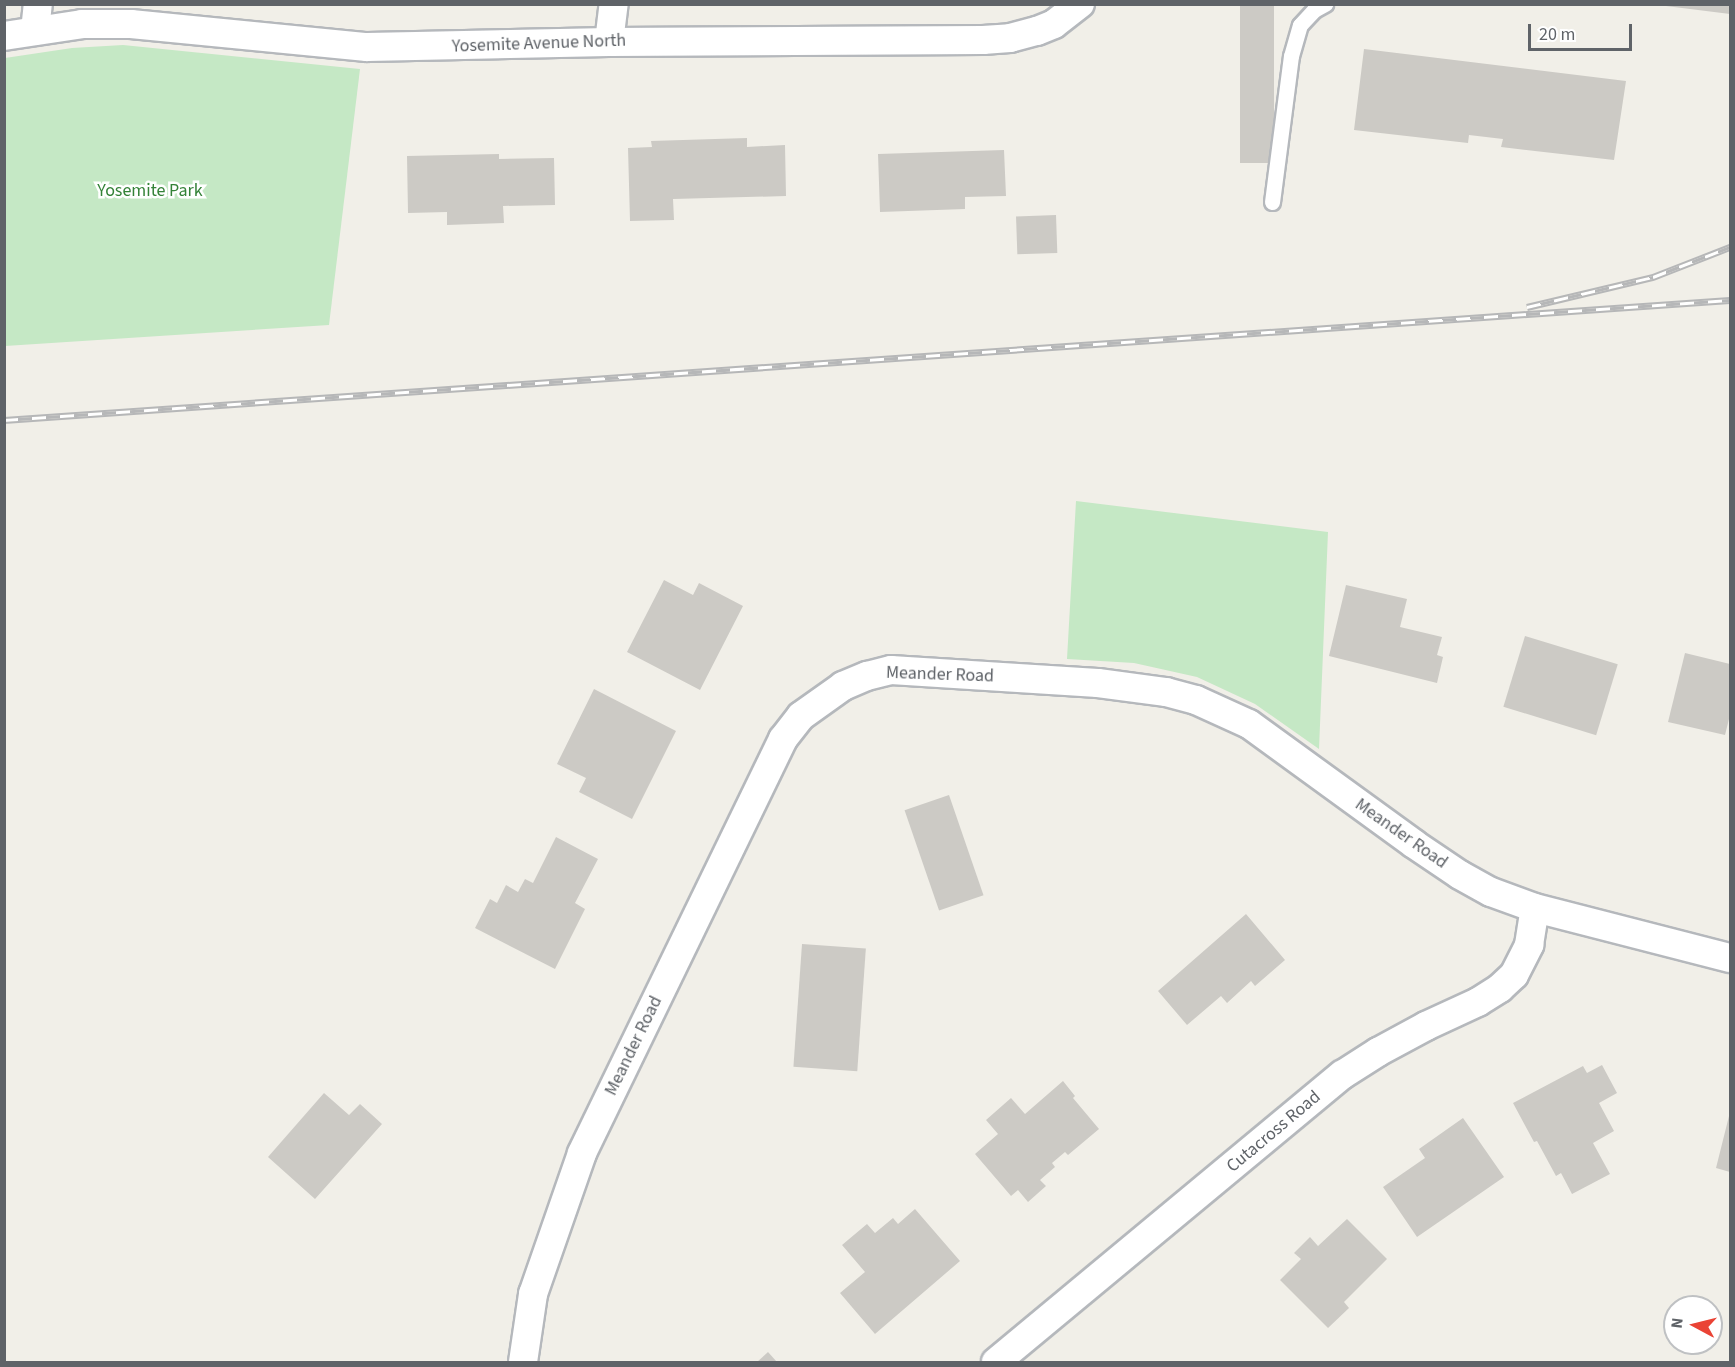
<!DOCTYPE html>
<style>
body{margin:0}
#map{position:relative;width:1735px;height:1367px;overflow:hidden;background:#f1efe8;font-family:"Source Sans 3",sans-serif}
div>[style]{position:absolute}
.green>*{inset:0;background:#c5e8c5}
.building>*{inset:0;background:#cccac5;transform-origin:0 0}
.roads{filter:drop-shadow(2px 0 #b5b8bc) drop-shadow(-2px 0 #b5b8bc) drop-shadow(0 2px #b5b8bc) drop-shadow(0 -2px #b5b8bc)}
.lane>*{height:15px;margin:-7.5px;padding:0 7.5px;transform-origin:7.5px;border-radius:7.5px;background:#fff}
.street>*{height:28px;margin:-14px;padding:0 14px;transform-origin:14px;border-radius:14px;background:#fff}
.rail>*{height:7px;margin-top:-3.5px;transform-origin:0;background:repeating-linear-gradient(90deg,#fff 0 14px,#b6b7b8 0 28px);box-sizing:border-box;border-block:2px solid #b6b7b8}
span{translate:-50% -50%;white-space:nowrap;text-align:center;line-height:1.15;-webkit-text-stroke:5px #fff;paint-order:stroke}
.street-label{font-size:18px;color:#5f6368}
.park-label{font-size:18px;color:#348238}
.frame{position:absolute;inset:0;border:6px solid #5f6368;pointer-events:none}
.north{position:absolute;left:1663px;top:1295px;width:60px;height:60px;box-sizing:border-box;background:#fff;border:2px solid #bfc1c3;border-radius:50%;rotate:277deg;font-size:16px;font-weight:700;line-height:24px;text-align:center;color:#5f6368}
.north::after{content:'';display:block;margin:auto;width:21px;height:27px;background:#ea4335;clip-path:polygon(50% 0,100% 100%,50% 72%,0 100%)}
.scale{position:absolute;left:1528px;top:24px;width:104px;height:27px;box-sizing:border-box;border:3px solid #5f6368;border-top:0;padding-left:8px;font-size:18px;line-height:21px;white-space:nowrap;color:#5f6368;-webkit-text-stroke:4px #fff;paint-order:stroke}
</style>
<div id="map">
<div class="green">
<i style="clip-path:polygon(123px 45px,360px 69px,329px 325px,5px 346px,5px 58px,72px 48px)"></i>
<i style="clip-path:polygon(1076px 501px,1328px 532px,1319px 749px,1255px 704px,1197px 677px,1134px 663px,1067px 659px)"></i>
</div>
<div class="building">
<i style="left:1240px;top:4px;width:34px;height:159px"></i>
<i style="clip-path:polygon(1666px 4px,1730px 4px,1730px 14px,1666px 6px)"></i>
<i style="clip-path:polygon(1364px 49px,1626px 81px,1614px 160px,1501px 147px,1503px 139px,1469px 135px,1468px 143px,1354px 130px)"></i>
<i style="clip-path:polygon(747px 138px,747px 147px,785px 145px,786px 196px,673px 199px,674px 220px,630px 221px,628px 148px,652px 147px,651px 141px)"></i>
<i style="clip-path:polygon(1004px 150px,1006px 196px,965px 197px,965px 209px,880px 212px,878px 154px)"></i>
<i style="clip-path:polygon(499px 154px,499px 159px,554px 158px,555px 205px,503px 206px,504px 223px,447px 225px,447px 212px,408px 213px,407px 156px)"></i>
<i style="left:1056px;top:215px;width:38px;height:40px;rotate:88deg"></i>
<i style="clip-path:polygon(664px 580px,693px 595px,699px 583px,743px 606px,700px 690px,627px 652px)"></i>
<i style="clip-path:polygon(1346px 585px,1407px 599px,1400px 627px,1442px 637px,1437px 655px,1443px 657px,1437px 683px,1329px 656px)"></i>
<i style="left:1525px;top:636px;width:97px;height:74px;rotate:17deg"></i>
<i style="clip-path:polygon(1685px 653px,1730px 664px,1730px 715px,1725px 735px,1668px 722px)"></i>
<i style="clip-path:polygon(594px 689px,676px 731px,632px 819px,579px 792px,586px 778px,557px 764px)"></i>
<i style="left:949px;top:795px;width:106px;height:47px;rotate:71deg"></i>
<i style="clip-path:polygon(556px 837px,598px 859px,575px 903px,585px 909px,555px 969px,475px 928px,490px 899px,497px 903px,506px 885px,518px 892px,525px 879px,533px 883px)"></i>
<i style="clip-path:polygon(1246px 914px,1285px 960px,1255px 986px,1251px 981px,1227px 1003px,1221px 996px,1187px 1025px,1158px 991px)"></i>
<i style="left:802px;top:944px;width:64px;height:123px;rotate:4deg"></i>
<i style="clip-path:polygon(1602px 1065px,1617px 1093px,1599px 1103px,1614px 1131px,1593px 1143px,1610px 1174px,1572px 1194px,1561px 1173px,1556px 1176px,1537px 1141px,1534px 1142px,1513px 1103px,1583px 1066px,1587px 1073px)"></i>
<i style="clip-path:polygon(1063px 1081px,1075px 1096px,1073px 1098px,1099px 1129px,1068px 1155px,1065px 1152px,1052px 1163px,1055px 1167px,1040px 1180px,1046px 1186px,1028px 1202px,1018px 1190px,1011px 1196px,975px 1154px,998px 1134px,986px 1120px,1011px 1098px,1025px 1114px)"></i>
<i style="clip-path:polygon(324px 1093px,349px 1115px,360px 1104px,382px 1124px,315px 1199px,268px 1157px)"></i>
<i style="clip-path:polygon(1730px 1112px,1730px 1172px,1716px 1168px)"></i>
<i style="clip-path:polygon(1463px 1118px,1504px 1177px,1417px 1237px,1383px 1187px,1425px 1158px,1419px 1149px)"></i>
<i style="clip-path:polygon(915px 1209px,960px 1261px,875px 1334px,840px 1293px,865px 1272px,842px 1245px,867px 1224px,875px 1233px,893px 1218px,898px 1224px)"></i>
<i style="clip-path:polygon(1347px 1219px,1387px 1259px,1344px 1302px,1349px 1308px,1328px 1328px,1280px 1280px,1301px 1259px,1294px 1253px,1310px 1237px,1318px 1246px)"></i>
<i style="clip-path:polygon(768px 1352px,777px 1362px,757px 1362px)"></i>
</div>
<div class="roads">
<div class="lane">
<i style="left:1272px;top:202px;width:147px;rotate:-82.6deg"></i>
<i style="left:1291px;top:56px;width:32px;rotate:-74deg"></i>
<i style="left:1300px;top:25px;width:21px;rotate:-47deg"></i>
<i style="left:1314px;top:10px;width:13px;rotate:-29deg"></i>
</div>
<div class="street">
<i style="left:35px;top:31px;width:27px;rotate:-84deg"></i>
<i style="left:4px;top:36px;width:79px;rotate:-8.7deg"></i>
<i style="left:82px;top:24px;width:49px"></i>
<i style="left:131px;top:24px;width:237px;rotate:5.6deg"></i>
<i style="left:367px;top:47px;width:242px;rotate:-1.2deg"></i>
<i style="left:609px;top:42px;width:374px;rotate:-0.3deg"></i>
<i style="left:983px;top:40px;width:27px;rotate:-4deg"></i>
<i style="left:1010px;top:38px;width:28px;rotate:-15deg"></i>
<i style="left:1037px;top:31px;width:18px;rotate:-22deg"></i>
<i style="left:1054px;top:24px;width:33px;rotate:-38deg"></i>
<i style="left:609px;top:42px;width:38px;rotate:-83deg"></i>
<i style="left:523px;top:1362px;width:69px;rotate:-81.6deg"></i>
<i style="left:533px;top:1294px;width:149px;rotate:-70.8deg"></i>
<i style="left:582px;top:1153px;width:460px;rotate:-64.1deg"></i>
<i style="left:783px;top:739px;width:29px;rotate:-52deg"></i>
<i style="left:801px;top:716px;width:52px;rotate:-35.5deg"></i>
<i style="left:843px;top:686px;width:26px;rotate:-23deg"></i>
<i style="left:867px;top:676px;width:25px;rotate:-14deg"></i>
<i style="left:891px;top:670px;width:207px;rotate:3.6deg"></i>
<i style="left:1098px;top:683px;width:69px;rotate:7.5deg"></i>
<i style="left:1166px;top:692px;width:31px;rotate:15deg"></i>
<i style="left:1196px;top:700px;width:58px;rotate:24.4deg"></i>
<i style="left:1249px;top:724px;width:204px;rotate:36deg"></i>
<i style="left:1414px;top:844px;width:55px;rotate:34deg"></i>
<i style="left:1460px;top:875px;width:35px;rotate:29deg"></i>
<i style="left:1491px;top:892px;width:47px;rotate:20deg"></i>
<i style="left:1535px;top:908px;width:201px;rotate:14.4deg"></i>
<i style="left:996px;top:1362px;width:450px;rotate:-39.7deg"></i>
<i style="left:1342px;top:1075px;width:43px;rotate:-32.6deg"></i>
<i style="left:1378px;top:1052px;width:55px;rotate:-28.4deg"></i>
<i style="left:1426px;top:1026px;width:57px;rotate:-24.8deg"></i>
<i style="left:1478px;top:1002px;width:26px;rotate:-32deg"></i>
<i style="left:1500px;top:988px;width:19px;rotate:-43deg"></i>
<i style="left:1514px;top:975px;width:34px;rotate:-63deg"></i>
<i style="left:1529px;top:945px;width:37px;rotate:-81deg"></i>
</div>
</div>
<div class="rail">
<i style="left:1527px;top:307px;width:130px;rotate:-13.4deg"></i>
<i style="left:1653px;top:277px;width:83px;rotate:-21.3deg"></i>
<i style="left:4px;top:420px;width:1730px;rotate:-3.98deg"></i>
</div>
<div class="street-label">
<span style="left:539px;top:44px;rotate:-2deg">Yosemite Avenue North</span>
<span style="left:940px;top:675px;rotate:2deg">Meander Road</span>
<span style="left:1401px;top:834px;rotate:35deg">Meander Road</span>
<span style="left:634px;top:1046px;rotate:-64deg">Meander Road</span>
<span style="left:1274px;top:1132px;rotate:-40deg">Cutacross Road</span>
</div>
<div class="park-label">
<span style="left:150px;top:191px">Yosemite Park</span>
</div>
<div class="frame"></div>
<div class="north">N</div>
<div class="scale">20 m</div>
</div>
